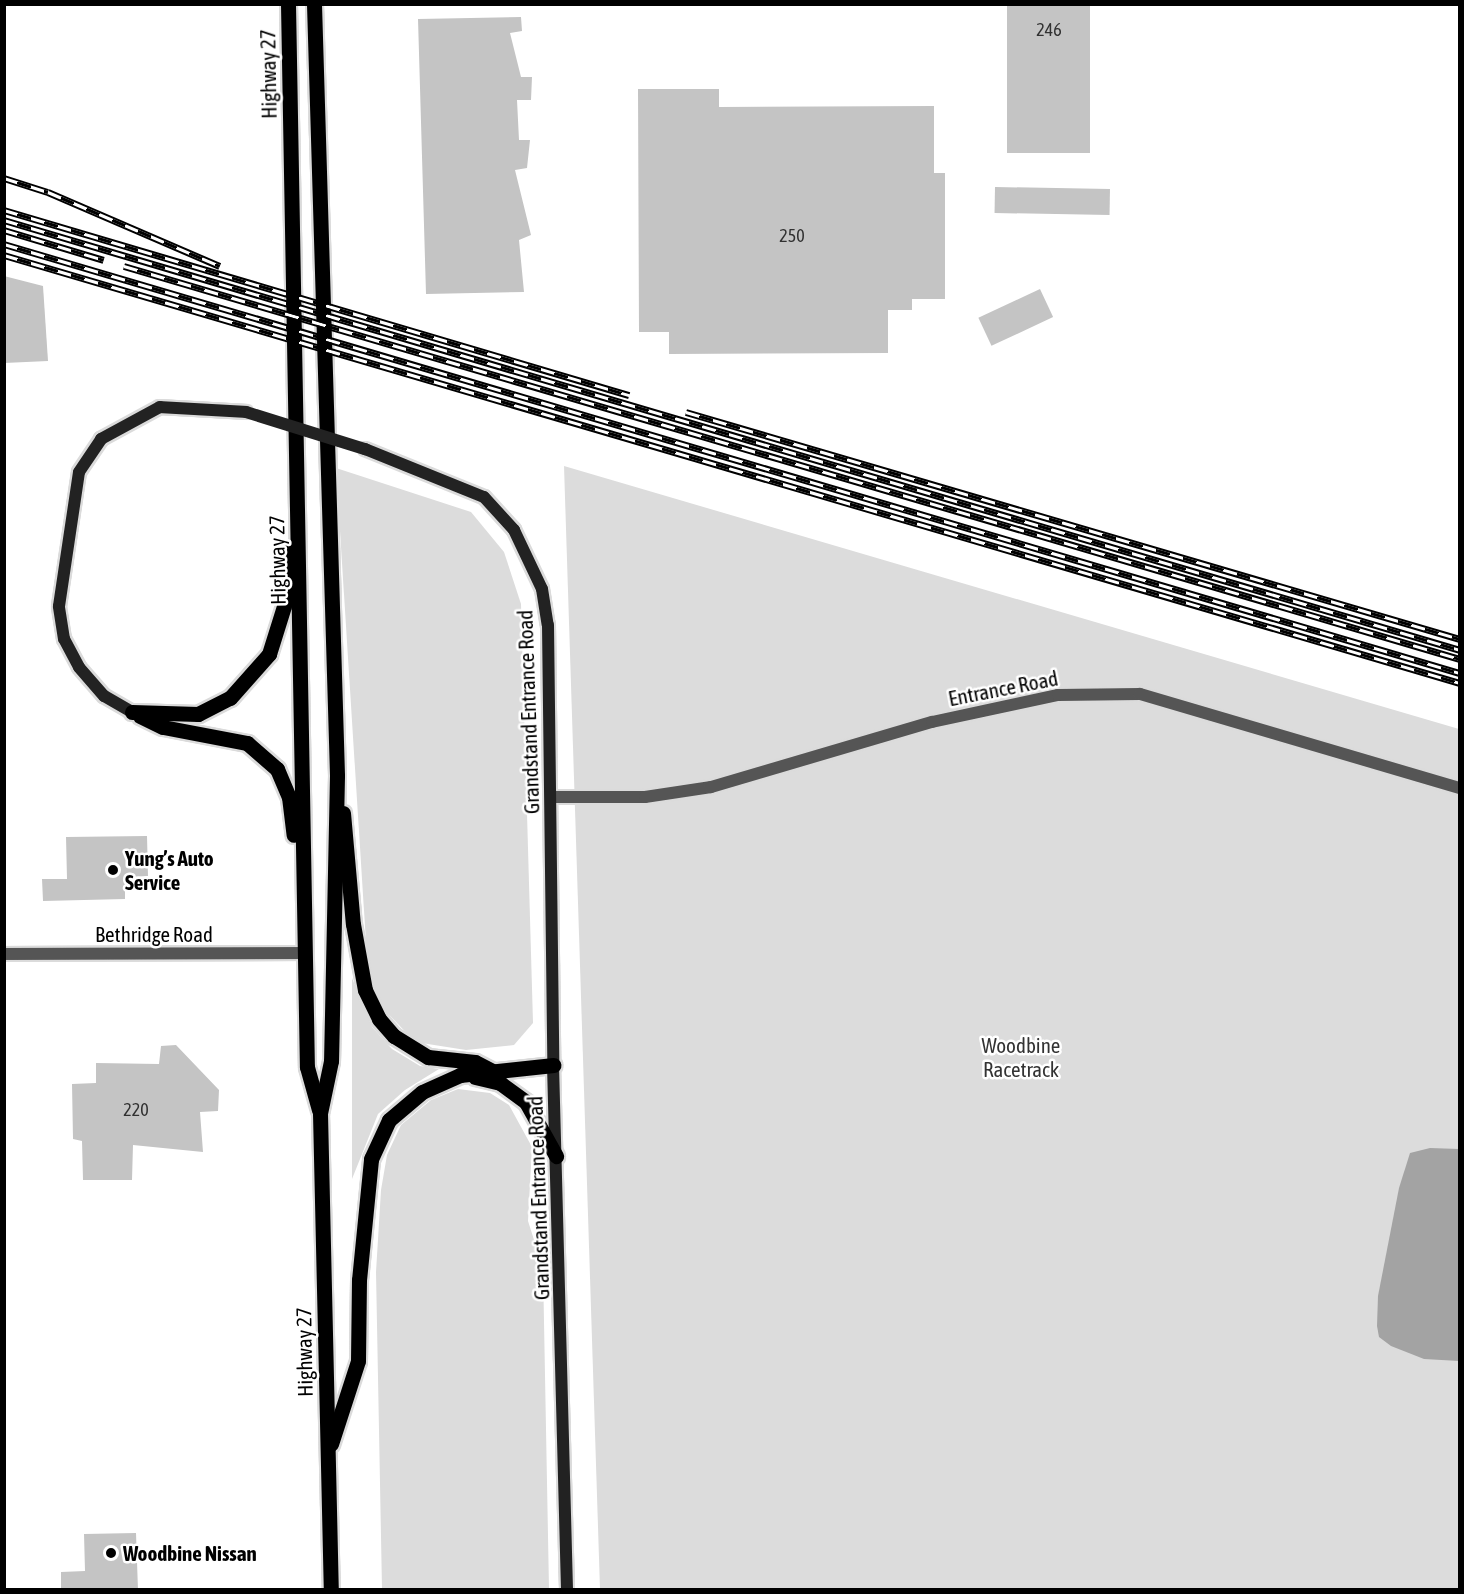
<!DOCTYPE html>
<meta charset="utf-8">
<style>
body{margin:0}
#map{position:relative;width:1464px;height:1594px;overflow:hidden;background:#fff;font-family:"Asap Condensed",sans-serif}
div>[style]{position:absolute}
.green>*{inset:0;background:#dcdcdc}
.water>*{inset:0;background:#a3a3a3}
.building>*{inset:0;background:#c4c4c4;transform-origin:0 0}
.roads{filter:drop-shadow(2px 0 #dbdbdb) drop-shadow(-2px 0 #dbdbdb) drop-shadow(0 2px #dbdbdb) drop-shadow(0 -2px #dbdbdb)}
.street>*{height:12px;margin:-6px;padding:0 6px;transform-origin:6px;border-radius:6px;background:#555}
.secondary>*{height:12px;margin:-6px;padding:0 6px;transform-origin:6px;border-radius:6px;background:#222}
.primary>*{height:15px;margin:-7.5px;padding:0 7.5px;transform-origin:7.5px;border-radius:7.5px;background:#000}
.rail>*{height:7px;margin-top:-3.5px;transform-origin:0;background:repeating-linear-gradient(90deg,#fff 0 14px,#000 0 28px);box-sizing:border-box;border-block:2px solid #000}
.secondary-bridge>*{height:12px;margin:-6px;padding:0 6px;transform-origin:6px;border-radius:6px;background:#222}
.dots>*{width:16px;height:16px;translate:-50% -50%;box-sizing:border-box;border:3px solid #fff;border-radius:50%}
span{translate:-50% -50%;white-space:nowrap;text-align:center;line-height:1.15;-webkit-text-stroke:5px #fff;paint-order:stroke}
.number-label{font-size:18px;color:#313131}
.number-label span{-webkit-text-stroke-width:0}
.street-label{font-size:21px;color:#000}
.poi-label{font-size:21px;color:#000;font-weight:700}
.left{translate:0 -50%;text-align:left}
.park-label{font-size:21px;color:#333}
.frame{position:absolute;inset:0;border:6px solid #000;pointer-events:none}
</style>
<div id="map">
<div class="green">
<i style="clip-path:polygon(564px 466px,1459px 729px,1459px 1589px,600px 1589px)"></i>
<i style="clip-path:polygon(336px 468px,471px 512px,504px 552px,521px 604px,533px 1023px,514px 1045px,466px 1050px,415px 1042px,377px 1002px,366px 942px)"></i>
<i style="clip-path:polygon(352px 978px,372px 1027px,392px 1049px,420px 1066px,439px 1069px,405px 1090px,378px 1114px,352px 1179px)"></i>
<i style="clip-path:polygon(458px 1089px,490px 1093px,509px 1105px,532px 1147px,528px 1221px,543px 1268px,549px 1589px,382px 1589px,376px 1272px,381px 1190px,387px 1155px,401px 1125px,431px 1100px)"></i>
</div>
<div class="water">
<i style="clip-path:polygon(1430px 1148px,1459px 1149px,1459px 1361px,1424px 1359px,1391px 1346px,1379px 1337px,1377px 1326px,1378px 1296px,1399px 1188px,1410px 1153px)"></i>
</div>
<div class="building">
<i style="left:1007px;top:4px;width:83px;height:149px"></i>
<i style="clip-path:polygon(521px 17px,522px 31px,510px 33px,521px 77px,532px 77px,531px 100px,517px 100px,519px 140px,530px 140px,527px 168px,515px 170px,531px 235px,519px 240px,524px 292px,426px 294px,418px 19px)"></i>
<i style="clip-path:polygon(638px 89px,719px 89px,719px 107px,934px 106px,934px 173px,945px 173px,945px 299px,912px 299px,912px 310px,888px 310px,888px 353px,669px 354px,669px 332px,639px 332px)"></i>
<i style="left:995px;top:187px;width:115px;height:26px;rotate:1deg"></i>
<i style="clip-path:polygon(4px 276px,43px 286px,48px 361px,4px 363px)"></i>
<i style="left:1040px;top:289px;width:31px;height:68px;rotate:65deg"></i>
<i style="clip-path:polygon(147px 836px,148px 876px,125px 877px,125px 899px,43px 901px,42px 879px,67px 879px,66px 837px)"></i>
<i style="clip-path:polygon(176px 1045px,219px 1090px,218px 1111px,200px 1112px,203px 1152px,133px 1145px,132px 1180px,83px 1180px,82px 1141px,73px 1139px,72px 1084px,96px 1083px,96px 1063px,159px 1064px,161px 1046px)"></i>
<i style="clip-path:polygon(136px 1533px,138px 1590px,61px 1590px,61px 1572px,85px 1571px,84px 1534px)"></i>
</div>
<div class="roads">
<div class="street">
<i style="left:552px;top:797px;width:93px"></i>
<i style="left:645px;top:797px;width:67px;rotate:-8.6deg"></i>
<i style="left:711px;top:787px;width:230px;rotate:-16.4deg"></i>
<i style="left:932px;top:722px;width:129px;rotate:-12.1deg"></i>
<i style="left:1058px;top:695px;width:82px;rotate:-0.7deg"></i>
<i style="left:1140px;top:694px;width:334px;rotate:16.4deg"></i>
<i style="left:4px;top:954px;width:300px;rotate:-0.2deg"></i>
</div>
<div class="secondary">
<i style="left:365px;top:449px;width:128px;rotate:22deg"></i>
<i style="left:484px;top:497px;width:45px;rotate:47.7deg"></i>
<i style="left:514px;top:530px;width:65px;rotate:64.6deg"></i>
<i style="left:542px;top:589px;width:36px;rotate:81deg"></i>
<i style="left:548px;top:625px;width:440px;rotate:89.3deg"></i>
<i style="left:553px;top:1065px;width:525px;rotate:88.47deg"></i>
<i style="left:132px;top:712px;width:32px;rotate:-150deg"></i>
<i style="left:104px;top:696px;width:38px;rotate:-131deg"></i>
<i style="left:79px;top:667px;width:32px;rotate:-118deg"></i>
<i style="left:64px;top:639px;width:33px;rotate:-99deg"></i>
<i style="left:59px;top:606px;width:135px;rotate:-81.5deg"></i>
<i style="left:79px;top:472px;width:40px;rotate:-56deg"></i>
<i style="left:101px;top:439px;width:67px;rotate:-28.5deg"></i>
<i style="left:160px;top:407px;width:86px;rotate:3.3deg"></i>
</div>
<div class="primary">
<i style="left:288px;top:4px;width:1063px;rotate:88.98deg"></i>
<i style="left:307px;top:1067px;width:45px;rotate:74.4deg"></i>
<i style="left:314px;top:4px;width:772px;rotate:88.29deg"></i>
<i style="left:337px;top:776px;width:285px;rotate:91.2deg"></i>
<i style="left:331px;top:1061px;width:53px;rotate:101.9deg"></i>
<i style="left:320px;top:1113px;width:477px;rotate:88.7deg"></i>
<i style="left:132px;top:712px;width:66px;rotate:1.7deg"></i>
<i style="left:198px;top:714px;width:36px;rotate:-27deg"></i>
<i style="left:230px;top:698px;width:59px;rotate:-48.4deg"></i>
<i style="left:269px;top:654px;width:50px;rotate:-72.6deg"></i>
<i style="left:284px;top:606px;width:57px;rotate:-84deg"></i>
<i style="left:140px;top:716px;width:25px;rotate:26deg"></i>
<i style="left:163px;top:727px;width:86px;rotate:10.8deg"></i>
<i style="left:247px;top:743px;width:40px;rotate:41deg"></i>
<i style="left:277px;top:769px;width:30px;rotate:67deg"></i>
<i style="left:289px;top:797px;width:38px;rotate:83deg"></i>
<i style="left:343px;top:813px;width:111px;rotate:84.9deg"></i>
<i style="left:353px;top:924px;width:67px;rotate:79.7deg"></i>
<i style="left:365px;top:990px;width:32px;rotate:64deg"></i>
<i style="left:379px;top:1019px;width:23px;rotate:49deg"></i>
<i style="left:394px;top:1036px;width:40px;rotate:32deg"></i>
<i style="left:428px;top:1057px;width:47px;rotate:6.1deg"></i>
<i style="left:475px;top:1062px;width:20px;rotate:27deg"></i>
<i style="left:475px;top:1077px;width:26px;rotate:13deg"></i>
<i style="left:500px;top:1083px;width:32px;rotate:36deg"></i>
<i style="left:526px;top:1102px;width:62px;rotate:60.9deg"></i>
<i style="left:331px;top:1444px;width:87px;rotate:-72deg"></i>
<i style="left:358px;top:1361px;width:81px;rotate:-89.3deg"></i>
<i style="left:359px;top:1280px;width:122px;rotate:-84.3deg"></i>
<i style="left:371px;top:1159px;width:43px;rotate:-65.2deg"></i>
<i style="left:389px;top:1120px;width:43px;rotate:-40.3deg"></i>
<i style="left:422px;top:1092px;width:42px;rotate:-24.1deg"></i>
<i style="left:460px;top:1075px;width:94px;rotate:-6.1deg"></i>
</div>
</div>
<div class="rail">
<i style="left:4px;top:178px;width:46px;rotate:17.7deg"></i>
<i style="left:48px;top:192px;width:187px;rotate:23.3deg"></i>
<i style="left:4px;top:210px;width:652px;rotate:16.49deg"></i>
<i style="left:4px;top:220px;width:1518px;rotate:16.45deg"></i>
<i style="left:4px;top:230px;width:104px;rotate:16.7deg"></i>
<i style="left:4px;top:244px;width:1518px;rotate:16.42deg"></i>
<i style="left:4px;top:255px;width:1518px;rotate:16.38deg"></i>
<i style="left:124px;top:266px;width:1393px;rotate:16.39deg"></i>
<i style="left:686px;top:412px;width:807px;rotate:16.35deg"></i>
</div>
<div class="secondary-bridge">
<i style="left:246px;top:412px;width:125px;rotate:17.3deg"></i>
</div>
<div class="dots">
<i style="left:113px;top:870px;background:#000"></i>
<i style="left:111px;top:1553px;background:#000"></i>
</div>
<div class="number-label">
<span style="left:1049px;top:30px">246</span>
<span style="left:792px;top:236px">250</span>
<span style="left:136px;top:1110px">220</span>
</div>
<div class="street-label">
<span style="left:268px;top:74px;rotate:-91deg">Highway 27</span>
<span style="left:277px;top:560px;rotate:-91deg">Highway 27</span>
<span style="left:1003px;top:688px;rotate:-11deg">Entrance Road</span>
<span style="left:528px;top:712px;rotate:-92deg">Grandstand Entrance Road</span>
<span style="left:154px;top:934px">Bethridge Road</span>
<span style="left:538px;top:1198px;rotate:-92deg">Grandstand Entrance Road</span>
<span style="left:304px;top:1352px;rotate:-91deg">Highway 27</span>
</div>
<div class="poi-label">
<span class="left" style="left:125px;top:870px">Yung’s Auto<br>Service</span>
<span class="left" style="left:123px;top:1553px">Woodbine Nissan</span>
</div>
<div class="park-label">
<span style="left:1021px;top:1057px">Woodbine<br>Racetrack</span>
</div>
<div class="frame"></div>
</div>
